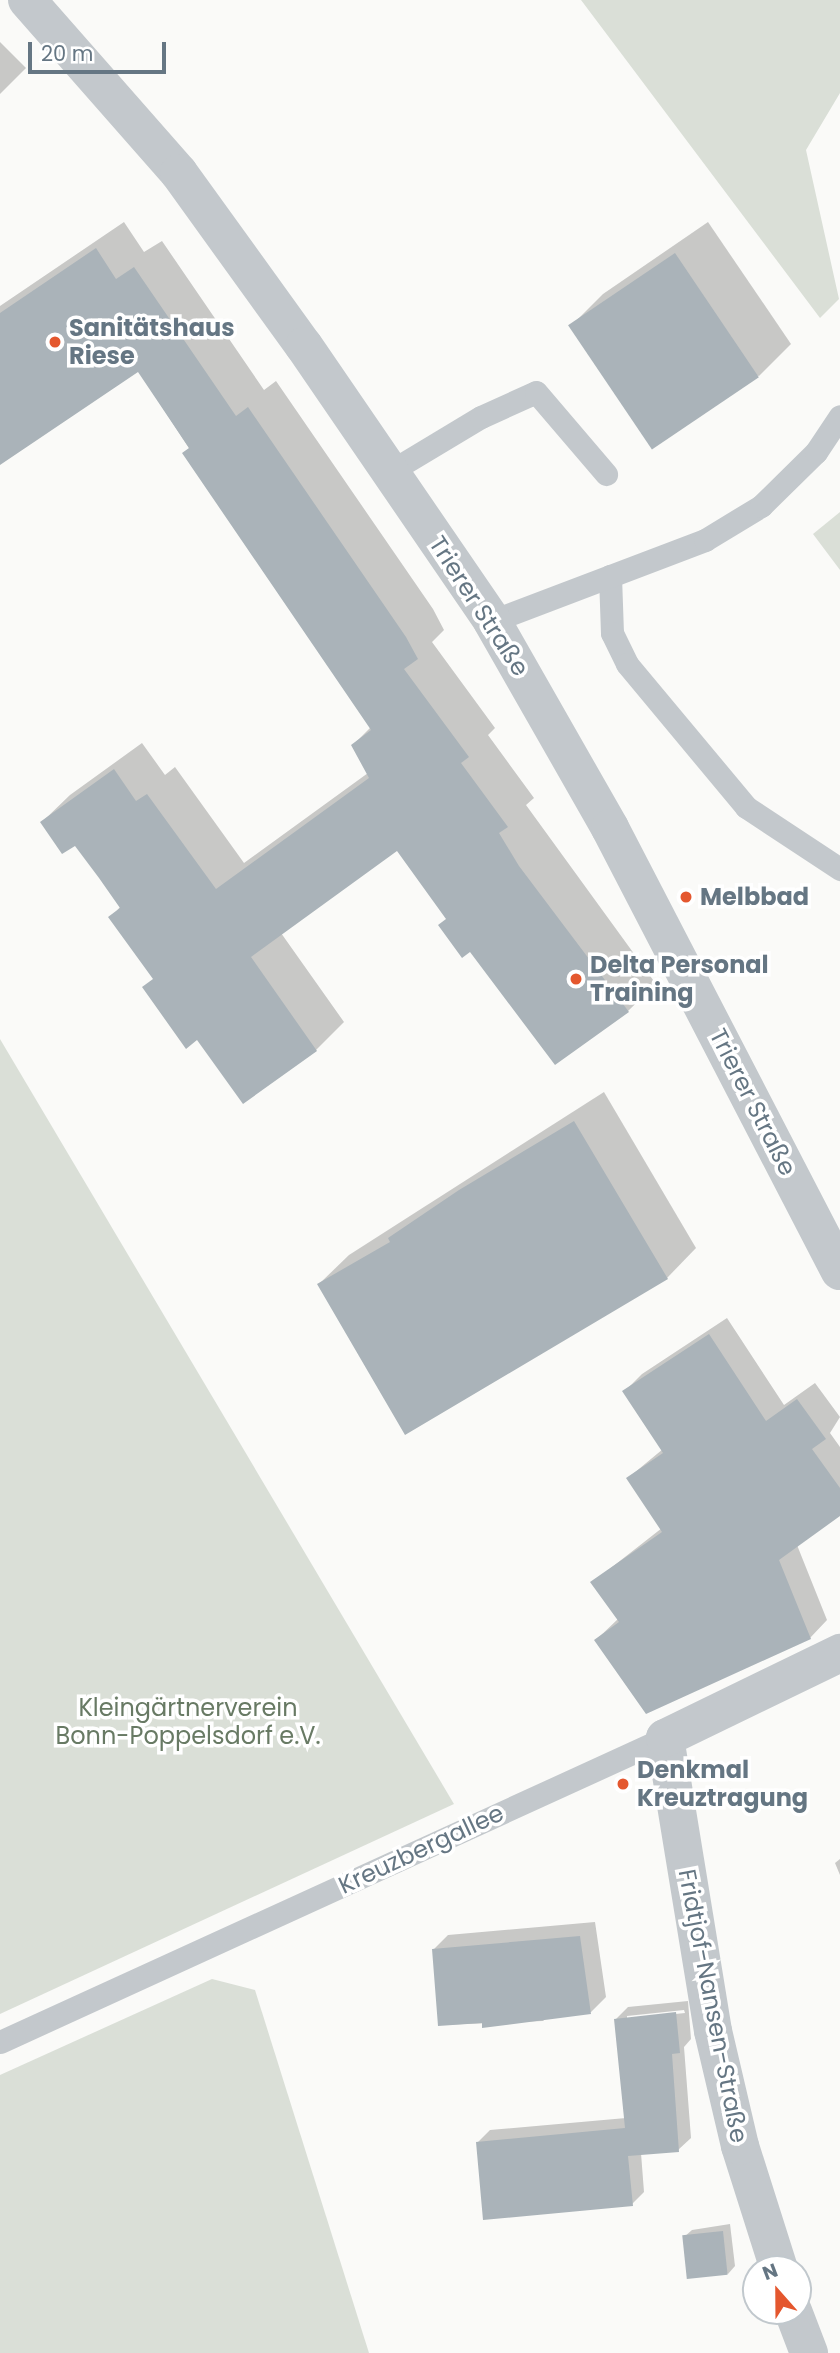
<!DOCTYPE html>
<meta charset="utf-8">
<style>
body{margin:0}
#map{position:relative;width:840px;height:2353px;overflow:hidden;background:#fafaf8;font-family:Poppins,sans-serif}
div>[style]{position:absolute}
.green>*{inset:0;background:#dadfd7}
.shadow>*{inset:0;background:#0003}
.building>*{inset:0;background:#aab3b9;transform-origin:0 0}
.service>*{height:23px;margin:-11.5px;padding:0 11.5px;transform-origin:11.5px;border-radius:11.5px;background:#c3c8cc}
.minor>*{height:38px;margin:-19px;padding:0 19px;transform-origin:19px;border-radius:19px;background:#c3c8cc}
.tertiary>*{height:38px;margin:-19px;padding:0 19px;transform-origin:19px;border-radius:19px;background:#c3c8cc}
.dots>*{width:19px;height:19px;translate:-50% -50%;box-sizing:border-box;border:4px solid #fff;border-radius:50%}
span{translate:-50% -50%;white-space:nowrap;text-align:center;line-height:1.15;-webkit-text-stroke:7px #fff;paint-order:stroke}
.poi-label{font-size:24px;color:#657683;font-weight:700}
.left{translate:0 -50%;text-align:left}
.street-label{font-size:24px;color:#657683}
.park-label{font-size:24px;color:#687a64}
.north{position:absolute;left:742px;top:2255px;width:70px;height:70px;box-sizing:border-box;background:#fff;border:2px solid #c1c8cd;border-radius:50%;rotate:339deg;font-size:19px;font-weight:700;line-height:28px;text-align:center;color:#657683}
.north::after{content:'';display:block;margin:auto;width:24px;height:32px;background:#e4572e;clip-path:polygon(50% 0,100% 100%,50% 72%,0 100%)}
.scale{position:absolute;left:28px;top:42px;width:138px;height:32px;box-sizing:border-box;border:4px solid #657683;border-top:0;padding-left:9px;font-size:21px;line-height:24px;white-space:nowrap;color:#657683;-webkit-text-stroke:5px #fff;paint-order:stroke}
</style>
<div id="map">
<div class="green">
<i style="clip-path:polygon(581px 0,840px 0,840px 93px,806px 150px,839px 299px,820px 318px)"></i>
<i style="clip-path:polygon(840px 512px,840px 570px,813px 534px)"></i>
<i style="clip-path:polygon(0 1039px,454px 1804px,0 2014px)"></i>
<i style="clip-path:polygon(212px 1979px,255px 1990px,369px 2353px,0 2353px,0 2075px)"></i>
</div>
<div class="shadow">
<i style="clip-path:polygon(0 42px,26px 68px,0 94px)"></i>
<i style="clip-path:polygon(124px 222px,144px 252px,162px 241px,264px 390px,276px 381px,433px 609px,444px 630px,432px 642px,495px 728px,488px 735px,534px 798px,526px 805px,656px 984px,628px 1011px,555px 1062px,398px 848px,281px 933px,344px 1022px,316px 1050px,244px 1102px,111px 917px,121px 906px,76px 843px,42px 822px,70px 795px,142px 743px,165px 775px,175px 767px,244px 863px,368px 773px,353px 745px,371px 727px,138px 370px,0 463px,0 306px)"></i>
<i style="clip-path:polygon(708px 222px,791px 344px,759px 376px,571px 326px,603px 294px)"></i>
<i style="clip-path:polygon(604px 1092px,696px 1248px,667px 1278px,319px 1284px,349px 1255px)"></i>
<i style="clip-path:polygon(727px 1318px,784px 1405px,815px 1383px,840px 1417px,830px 1433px,840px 1447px,840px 1514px,797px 1545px,827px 1620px,810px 1638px,596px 1640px,619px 1618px,593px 1582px,662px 1528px,628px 1478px,663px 1449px,624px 1392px,642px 1374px)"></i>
<i style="clip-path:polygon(840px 1859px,840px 1875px,835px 1863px)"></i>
<i style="clip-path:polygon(595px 1922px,606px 1997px,591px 2012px,548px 2016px,543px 2021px,439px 2025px,433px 1950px,448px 1935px)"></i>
<i style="clip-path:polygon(evenodd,688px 2001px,691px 2039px,684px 2047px,691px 2138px,678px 2150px,641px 2153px,644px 2192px,632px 2204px,478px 2142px,490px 2130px,626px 2118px,616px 2019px,628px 2007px,688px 2001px,684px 2010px,685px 2013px,627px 2019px,627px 2016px,684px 2010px)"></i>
<i style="clip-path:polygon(730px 2224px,735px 2266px,728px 2274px,684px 2237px,692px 2230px)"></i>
</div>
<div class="building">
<i style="clip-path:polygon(96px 248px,116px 279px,134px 267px,236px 416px,248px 407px,406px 637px,418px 659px,404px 669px,469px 757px,461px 763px,508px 827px,499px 833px,519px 866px,629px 1012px,555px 1065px,470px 952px,462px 958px,438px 925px,446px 919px,397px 851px,251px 957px,317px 1051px,243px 1104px,197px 1040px,186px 1049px,142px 987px,153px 979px,108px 917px,120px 908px,99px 878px,75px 846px,62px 854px,40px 822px,114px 769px,136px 801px,147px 794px,216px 889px,369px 778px,351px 745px,371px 730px,182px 453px,189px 448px,138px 372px,0 465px,0 313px)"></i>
<i style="left:675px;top:253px;width:150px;height:129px;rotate:56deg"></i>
<i style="clip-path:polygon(574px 1121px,668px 1279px,405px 1435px,317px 1284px,390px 1242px,388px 1238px,459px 1190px)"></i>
<i style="clip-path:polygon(709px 1334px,766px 1421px,797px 1399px,826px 1439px,812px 1449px,840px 1488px,840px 1516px,779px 1560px,811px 1639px,646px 1714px,594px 1640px,619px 1622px,590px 1582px,662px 1532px,626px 1478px,663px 1453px,622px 1391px)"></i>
<i style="clip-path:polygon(580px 1936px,591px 2014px,482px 2028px,482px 2023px,438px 2026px,432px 1949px)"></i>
<i style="clip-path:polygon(676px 2012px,680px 2053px,672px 2054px,679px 2152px,628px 2156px,633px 2206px,483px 2220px,476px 2142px,625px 2128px,614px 2019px)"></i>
<i style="left:723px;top:2231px;width:44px;height:41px;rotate:84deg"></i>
</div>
<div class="service">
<i style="left:391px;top:471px;width:105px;rotate:-31deg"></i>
<i style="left:481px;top:417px;width:60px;rotate:-24.4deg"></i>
<i style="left:536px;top:392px;width:108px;rotate:49.5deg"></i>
<i style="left:610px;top:576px;width:57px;rotate:88deg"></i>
<i style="left:612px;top:633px;width:34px;rotate:64deg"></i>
<i style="left:627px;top:664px;width:186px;rotate:50.2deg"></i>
<i style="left:746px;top:807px;width:113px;rotate:33.4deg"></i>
<i style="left:492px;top:621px;width:228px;rotate:-20.8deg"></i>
<i style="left:705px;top:540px;width:66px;rotate:-31.3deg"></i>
<i style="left:761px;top:506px;width:77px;rotate:-44.5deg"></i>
<i style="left:816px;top:452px;width:43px;rotate:-56.3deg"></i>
<i style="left:0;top:2042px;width:731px;rotate:-24.57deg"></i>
</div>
<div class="minor">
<i style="left:779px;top:2269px;width:129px;rotate:-107.6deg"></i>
<i style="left:740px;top:2146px;width:118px;rotate:-103.2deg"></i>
<i style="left:713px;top:2031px;width:297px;rotate:-99.3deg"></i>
<i style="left:665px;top:1738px;width:195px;rotate:-25.9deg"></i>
<i style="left:793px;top:2311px;width:45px;rotate:69.1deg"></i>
</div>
<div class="tertiary">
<i style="left:27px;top:0;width:230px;rotate:48.7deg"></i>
<i style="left:179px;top:173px;width:213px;rotate:54.2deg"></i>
<i style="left:304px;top:346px;width:333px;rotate:55.6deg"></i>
<i style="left:492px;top:621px;width:238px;rotate:60.3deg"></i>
<i style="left:610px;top:828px;width:499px;rotate:62.6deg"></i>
</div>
<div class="dots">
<i style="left:55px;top:342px;background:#e4572e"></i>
<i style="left:686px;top:897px;background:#e4572e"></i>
<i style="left:576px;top:979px;background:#e4572e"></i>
<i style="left:623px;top:1784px;background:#e4572e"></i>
</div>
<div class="poi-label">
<span class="left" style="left:69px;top:342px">Sanitätshaus<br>Riese</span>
<span class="left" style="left:700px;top:897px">Melbbad</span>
<span class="left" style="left:590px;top:979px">Delta Personal<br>Training</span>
<span class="left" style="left:637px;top:1784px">Denkmal<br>Kreuztragung</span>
</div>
<div class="street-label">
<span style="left:479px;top:606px;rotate:57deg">Trierer Straße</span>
<span style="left:753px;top:1102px;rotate:63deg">Trierer Straße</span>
<span style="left:421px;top:1849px;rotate:-25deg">Kreuzbergallee</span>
<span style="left:713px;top:2006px;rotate:79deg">Fridtjof-Nansen-Straße</span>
</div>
<div class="park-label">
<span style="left:188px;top:1722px">Kleingärtnerverein<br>Bonn-Poppelsdorf e.V.</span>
</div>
<div class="north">N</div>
<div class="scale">20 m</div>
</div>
